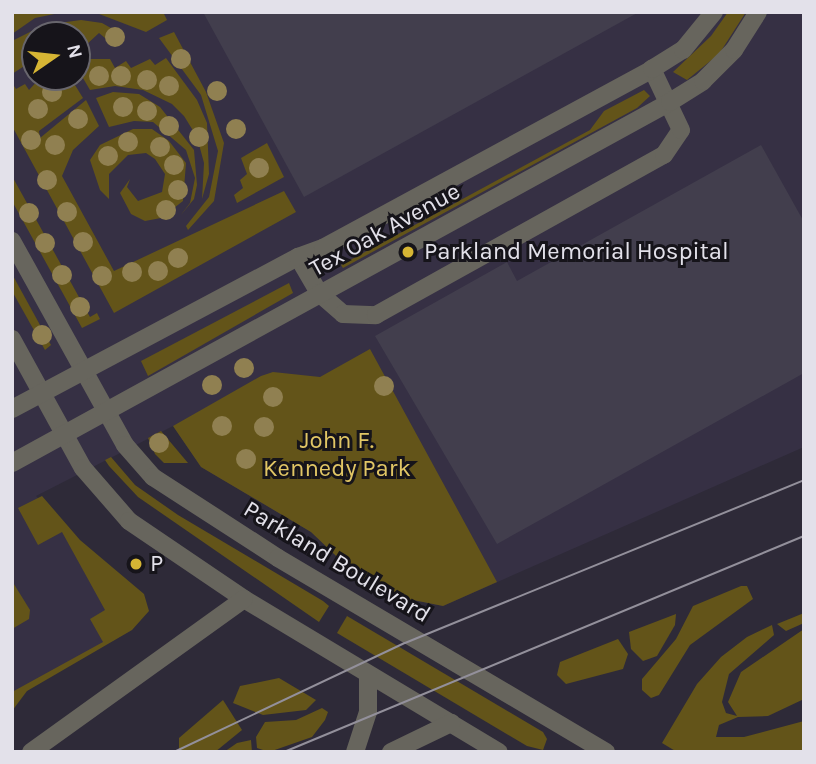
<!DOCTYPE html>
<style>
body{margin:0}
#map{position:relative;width:816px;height:764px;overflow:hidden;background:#2e2a38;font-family:Karla,sans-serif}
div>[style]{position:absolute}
.built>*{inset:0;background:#363044}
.green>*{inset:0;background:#635419}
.building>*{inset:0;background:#423e4d}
.minor>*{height:18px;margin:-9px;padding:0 9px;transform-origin:9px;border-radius:9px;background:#67655d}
.tram>*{height:2px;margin:-1px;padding:0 1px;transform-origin:1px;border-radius:1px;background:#93909b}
.trees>*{width:20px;height:20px;margin:-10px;border-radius:50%;background:#908051}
.dots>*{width:19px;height:19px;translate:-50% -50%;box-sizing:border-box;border:4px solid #16141a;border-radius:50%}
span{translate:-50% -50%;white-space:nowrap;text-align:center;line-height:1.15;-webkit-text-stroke:6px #16141a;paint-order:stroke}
.street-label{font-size:24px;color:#e3e1ea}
.poi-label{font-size:24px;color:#e3e1ea}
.left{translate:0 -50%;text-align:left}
.park-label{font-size:24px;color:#e1c665}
.frame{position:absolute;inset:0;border:14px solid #e3e1ea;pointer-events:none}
.north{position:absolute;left:21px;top:21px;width:70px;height:70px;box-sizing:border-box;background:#16141a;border:2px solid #68666d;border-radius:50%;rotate:76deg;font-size:19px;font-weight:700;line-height:28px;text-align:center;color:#e3e1ea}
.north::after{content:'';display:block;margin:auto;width:24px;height:32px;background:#d6b534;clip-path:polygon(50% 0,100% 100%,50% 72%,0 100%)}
</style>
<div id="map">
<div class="built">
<i style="clip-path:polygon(evenodd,12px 12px,804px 12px,804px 447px,443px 606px,398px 597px,355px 574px,311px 532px,201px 467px,173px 426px,36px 496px,146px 610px,132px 630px,12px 697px,12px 12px,35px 35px,77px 35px,77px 77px,35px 77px,35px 35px)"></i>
</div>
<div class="green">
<i style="clip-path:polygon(12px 12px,64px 12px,35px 18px,12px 34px)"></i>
<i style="clip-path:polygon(94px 12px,163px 12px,167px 20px,146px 32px)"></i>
<i style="clip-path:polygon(728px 12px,746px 12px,719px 54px,687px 80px,673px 72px,711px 36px)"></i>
<i style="clip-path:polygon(81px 20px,102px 23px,125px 36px,111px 43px,99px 33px,86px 45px,77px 35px,35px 35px,35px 59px,12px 74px,12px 41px,44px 25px)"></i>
<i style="clip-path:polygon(174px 32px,206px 92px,224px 143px,214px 201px,188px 230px,186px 226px,209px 197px,218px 151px,201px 95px,159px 38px)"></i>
<i style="clip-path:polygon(166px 58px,197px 100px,207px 123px,209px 174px,202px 199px,204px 163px,197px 137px,184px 116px,172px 104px,143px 90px,115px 86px,90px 90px,77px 68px,82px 59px,110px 59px,115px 68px,126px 61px,131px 68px,150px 59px,155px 65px)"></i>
<i style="clip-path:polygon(41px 77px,70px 77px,83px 98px,39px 131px,40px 138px,86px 100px,99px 126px,73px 150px,62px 176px,114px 271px,284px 191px,296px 212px,114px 313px,12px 126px,12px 83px,16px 89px,25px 84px,29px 90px)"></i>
<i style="clip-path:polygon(644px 90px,650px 96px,637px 108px,343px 268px,341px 265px,590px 130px,604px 111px)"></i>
<i style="clip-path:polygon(113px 92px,139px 94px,160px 107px,194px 150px,197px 185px,194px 199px,180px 216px,190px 203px,195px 178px,186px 150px,153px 122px,134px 121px,109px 127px,96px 98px)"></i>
<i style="clip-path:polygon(133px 129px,152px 129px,169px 141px,186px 163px,183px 201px,161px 218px,145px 221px,131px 214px,120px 193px,130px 179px,127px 187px,138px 201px,162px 192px,165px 174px,155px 159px,146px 153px,128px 155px,109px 174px,109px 199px,100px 190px,90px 160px,100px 145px)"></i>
<i style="clip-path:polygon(267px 143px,284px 177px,237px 203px,234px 195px,243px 188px,240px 180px,247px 174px,241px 158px)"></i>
<i style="clip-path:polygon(12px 176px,90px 317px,97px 313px,100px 319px,82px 328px,12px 201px)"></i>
<i style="clip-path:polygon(12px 274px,51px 345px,45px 350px,12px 291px)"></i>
<i style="clip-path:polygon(289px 283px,293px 293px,148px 376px,141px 361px)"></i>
<i style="clip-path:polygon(370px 349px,497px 582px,443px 606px,398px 597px,355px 574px,311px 532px,201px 467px,173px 426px,261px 376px,273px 372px,320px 377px)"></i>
<i style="clip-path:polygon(161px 431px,188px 463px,164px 463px,155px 454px,148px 438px)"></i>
<i style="clip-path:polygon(111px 457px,135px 485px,178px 515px,323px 601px,329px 606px,319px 622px,138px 497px,109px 466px,105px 460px)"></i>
<i style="clip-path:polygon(42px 496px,80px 540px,144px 594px,149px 611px,132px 630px,27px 691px,12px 711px,12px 692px,103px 642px,90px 619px,105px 610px,62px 532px,38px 545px,18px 508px)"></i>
<i style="clip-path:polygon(12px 581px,30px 610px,29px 619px,12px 629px)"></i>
<i style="clip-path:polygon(741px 586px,747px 586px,753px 599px,690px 645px,659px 695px,651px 698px,642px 690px,642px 679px,676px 639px,693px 606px)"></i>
<i style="clip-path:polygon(804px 613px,804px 623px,786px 631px,777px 624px)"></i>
<i style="clip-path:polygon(676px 614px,675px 625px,657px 656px,643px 661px,631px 649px,629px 632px)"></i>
<i style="clip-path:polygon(347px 616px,543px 732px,547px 739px,543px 750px,527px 746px,337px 633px)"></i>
<i style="clip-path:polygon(772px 625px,774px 635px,729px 674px,722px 702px,726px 713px,737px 716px,728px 702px,741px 672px,804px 629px,804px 699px,768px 716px,738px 717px,719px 725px,716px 737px,744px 737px,804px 721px,804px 752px,677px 752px,662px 743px,697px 684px,721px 657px,747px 637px)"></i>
<i style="clip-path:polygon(618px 639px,628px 654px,623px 669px,566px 684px,557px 675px,560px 662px)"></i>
<i style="clip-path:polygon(279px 678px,316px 700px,306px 710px,263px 715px,233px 703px,240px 686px)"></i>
<i style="clip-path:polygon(223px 700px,242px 730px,215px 752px,179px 752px,179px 738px)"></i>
<i style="clip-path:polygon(322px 708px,328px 712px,325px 720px,312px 737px,269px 752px,257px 748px,256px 737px,265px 722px,296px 720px)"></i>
<i style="clip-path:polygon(251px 740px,252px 752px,224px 752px,237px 743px)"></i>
</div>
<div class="building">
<i style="clip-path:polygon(203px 12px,639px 12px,304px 197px)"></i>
<i style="clip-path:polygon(761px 145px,804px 222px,804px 373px,497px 544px,375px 336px,507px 262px,517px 281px)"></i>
</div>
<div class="minor">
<i style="left:12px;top:241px;width:233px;rotate:61deg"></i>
<i style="left:125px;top:445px;width:43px;rotate:48.8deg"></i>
<i style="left:153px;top:477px;width:149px;rotate:32.9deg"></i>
<i style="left:278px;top:558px;width:381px;rotate:30.6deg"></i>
<i style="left:298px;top:257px;width:42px;rotate:59.7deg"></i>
<i style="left:319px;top:293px;width:32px;rotate:41deg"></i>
<i style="left:343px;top:314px;width:33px;rotate:2deg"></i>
<i style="left:376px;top:315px;width:329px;rotate:-29.1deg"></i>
<i style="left:664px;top:155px;width:30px;rotate:-56deg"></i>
<i style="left:681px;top:130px;width:68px;rotate:-115.4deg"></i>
<i style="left:12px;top:339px;width:147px;rotate:61.2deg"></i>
<i style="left:83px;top:468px;width:70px;rotate:49deg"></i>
<i style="left:129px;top:521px;width:139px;rotate:34.1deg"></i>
<i style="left:244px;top:599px;width:297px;rotate:31deg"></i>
<i style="left:12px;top:409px;width:324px;rotate:-28deg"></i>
<i style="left:298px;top:257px;width:27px;rotate:-20deg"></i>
<i style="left:323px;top:248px;width:375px;rotate:-28.5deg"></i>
<i style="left:652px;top:69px;width:36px;rotate:-32deg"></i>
<i style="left:683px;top:50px;width:49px;rotate:-50.8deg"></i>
<i style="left:12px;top:463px;width:751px;rotate:-28.75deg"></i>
<i style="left:670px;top:102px;width:39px;rotate:-32deg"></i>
<i style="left:703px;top:81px;width:44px;rotate:-45deg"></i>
<i style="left:734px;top:50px;width:45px;rotate:-57.7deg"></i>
<i style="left:31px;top:752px;width:262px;rotate:-35.7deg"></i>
<i style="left:355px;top:752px;width:42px;rotate:-72deg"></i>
<i style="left:368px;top:712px;width:38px;rotate:-90deg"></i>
<i style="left:391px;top:752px;width:67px;rotate:-25.8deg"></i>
</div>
<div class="tram">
<i style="left:174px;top:752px;width:255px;rotate:-25.3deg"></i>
<i style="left:405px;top:643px;width:431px;rotate:-22.2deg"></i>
<i style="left:284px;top:752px;width:563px;rotate:-22.56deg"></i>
</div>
<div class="trees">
<i style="left:115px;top:37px"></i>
<i style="left:181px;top:59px"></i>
<i style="left:99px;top:76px"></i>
<i style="left:121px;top:76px"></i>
<i style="left:147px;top:80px"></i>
<i style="left:169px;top:86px"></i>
<i style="left:217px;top:91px"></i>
<i style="left:52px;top:92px"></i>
<i style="left:123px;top:107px"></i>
<i style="left:38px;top:109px"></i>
<i style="left:147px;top:111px"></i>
<i style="left:78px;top:119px"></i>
<i style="left:169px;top:126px"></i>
<i style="left:236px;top:129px"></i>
<i style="left:199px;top:137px"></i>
<i style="left:31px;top:140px"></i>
<i style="left:128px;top:142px"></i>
<i style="left:55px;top:145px"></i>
<i style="left:160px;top:147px"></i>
<i style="left:108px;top:156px"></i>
<i style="left:174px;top:165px"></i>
<i style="left:259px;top:168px"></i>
<i style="left:47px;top:180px"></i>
<i style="left:178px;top:190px"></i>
<i style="left:166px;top:210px"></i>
<i style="left:67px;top:212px"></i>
<i style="left:29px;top:213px"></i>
<i style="left:83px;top:242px"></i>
<i style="left:45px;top:243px"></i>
<i style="left:178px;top:258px"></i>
<i style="left:158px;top:271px"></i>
<i style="left:132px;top:272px"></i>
<i style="left:62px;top:275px"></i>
<i style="left:102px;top:276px"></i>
<i style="left:80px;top:307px"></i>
<i style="left:42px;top:335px"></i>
<i style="left:244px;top:368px"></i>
<i style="left:212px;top:385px"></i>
<i style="left:384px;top:386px"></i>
<i style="left:273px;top:397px"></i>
<i style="left:222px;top:426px"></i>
<i style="left:264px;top:427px"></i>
<i style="left:159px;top:443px"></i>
<i style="left:246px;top:459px"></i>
</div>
<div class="dots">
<i style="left:408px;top:252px;background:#d6b534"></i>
<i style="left:136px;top:564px;background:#d6b534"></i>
</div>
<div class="street-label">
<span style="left:385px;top:230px;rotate:-29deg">Tex Oak Avenue</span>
<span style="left:337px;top:562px;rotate:31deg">Parkland Boulevard</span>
</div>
<div class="poi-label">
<span class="left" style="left:424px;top:252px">Parkland Memorial Hospital</span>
<span class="left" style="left:150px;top:564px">P</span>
</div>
<div class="park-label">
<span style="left:337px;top:455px">John F.<br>Kennedy Park</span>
</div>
<div class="frame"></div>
<div class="north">N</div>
</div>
